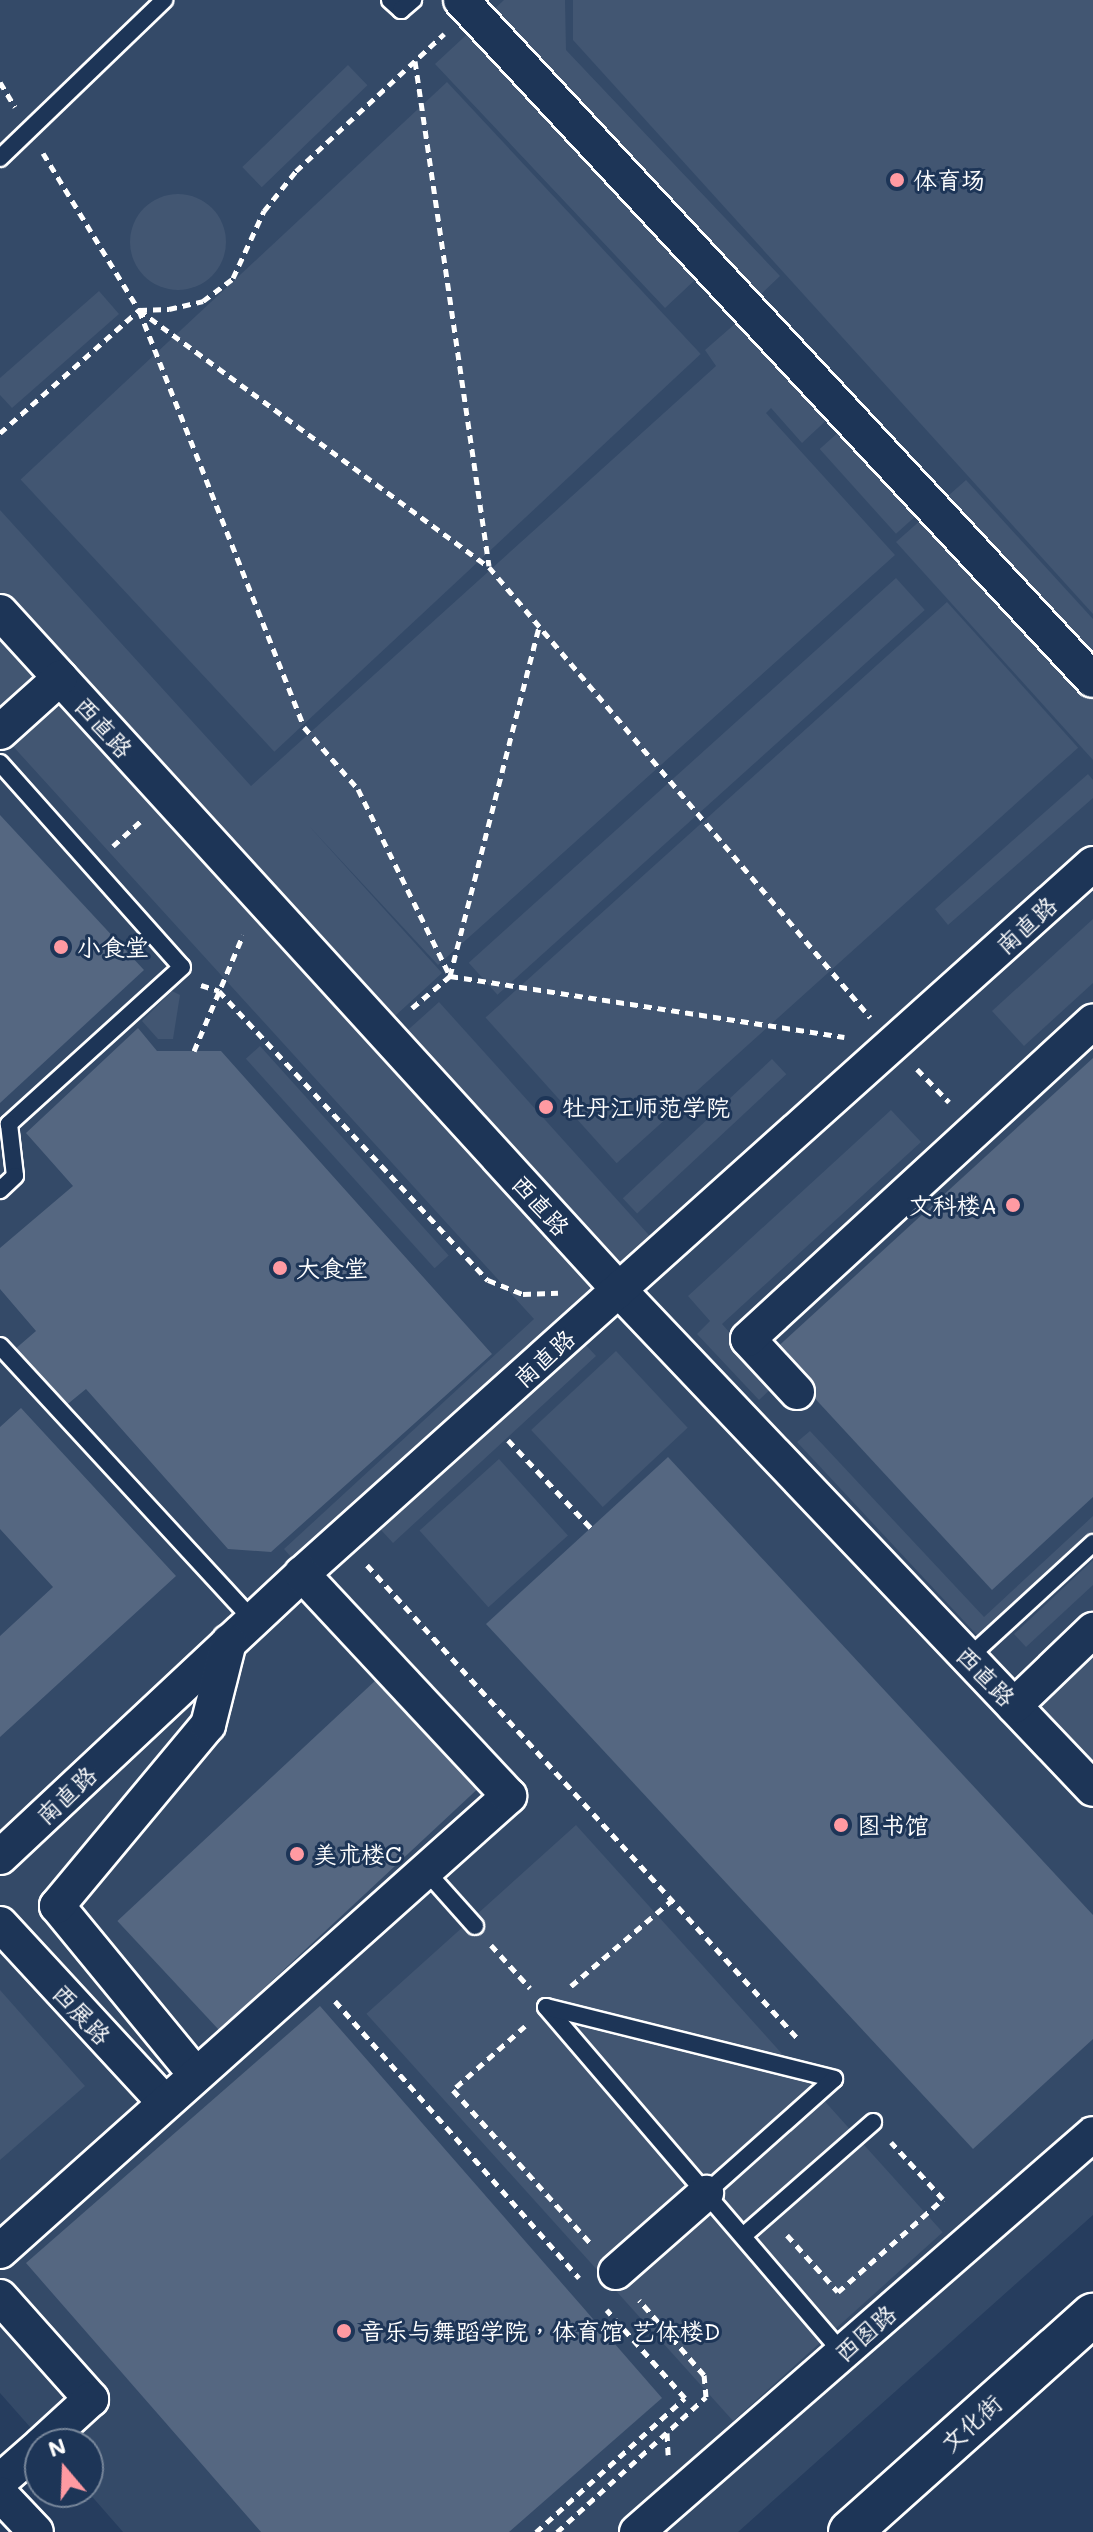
<!DOCTYPE html>
<meta charset="utf-8">
<style>
body{margin:0}
#map{position:relative;width:1093px;height:2532px;overflow:hidden;background:#263d5e;font-family:Mali,"LXGW WenKai TC",sans-serif}
div>[style]{position:absolute}
.built>*{inset:0;background:#344a68}
.green>*{inset:0;background:#425672;transform-origin:0 0}
.round{border-radius:50%}
.building>*{inset:0;background:#556781;transform-origin:0 0}
.path>*{height:5px;margin-top:-2.5px;transform-origin:0;background:repeating-linear-gradient(90deg,#fff 0 8px,transparent 0 14px)}
.roads{filter:drop-shadow(2px 0 #fff) drop-shadow(-2px 0 #fff) drop-shadow(0 2px #fff) drop-shadow(0 -2px #fff)}
.service>*{height:16px;margin:-8px;padding:0 8px;transform-origin:8px;border-radius:8px;background:#1d3557}
.minor>*{height:34px;margin:-17px;padding:0 17px;transform-origin:17px;border-radius:17px;background:#1d3557}
.tertiary>*{height:42px;margin:-21px;padding:0 21px;transform-origin:21px;border-radius:21px;background:#1d3557}
.dots>*{width:22px;height:22px;translate:-50% -50%;box-sizing:border-box;border:4px solid #1d3557;border-radius:50%}
span{translate:-50% -50%;white-space:nowrap;text-align:center;line-height:1.15;-webkit-text-stroke:6px #1d3557;paint-order:stroke}
.poi-label{font-size:24px;color:#fff}
.left{translate:0 -50%;text-align:left}
.right{translate:-100% -50%;text-align:right}
.street-label{font-size:24px;color:#fff}
.north{position:absolute;left:24px;top:2428px;width:80px;height:80px;box-sizing:border-box;background:#1d3557;border:2px solid #77869a;border-radius:50%;rotate:341deg;font-size:22px;font-weight:700;line-height:32px;text-align:center;color:#fff}
.north::after{content:'';display:block;margin:auto;width:28px;height:36px;background:#ff9aa2;clip-path:polygon(50% 0,100% 100%,50% 72%,0 100%)}
</style>
<div id="map">
<div class="built">
<i style="clip-path:polygon(0 0,1093px 0,1093px 2215px,738px 2532px,123px 2532px,88px 2492px,88px 2444px,45px 2444px,0 2393px)"></i>
</div>
<div class="green">
<i style="clip-path:polygon(504px 0,565px 0,566px 50px,780px 276px,752px 303px,713px 263px,665px 308px,435px 64px)"></i>
<i style="clip-path:polygon(573px 0,1093px 0,1093px 614px,573px 40px)"></i>
<i style="left:348px;top:65px;width:28px;height:147px;rotate:46deg"></i>
<i style="left:447px;top:82px;width:372px;height:583px;rotate:47deg"></i>
<i class="round" style="left:130px;top:194px;width:96px;height:96px"></i>
<i style="clip-path:polygon(99px 291px,119px 314px,12px 408px,0 395px,0 378px)"></i>
<i style="clip-path:polygon(744px 316px,833px 414px,802px 443px,771px 408px,766px 413px,895px 555px,438px 965px,309px 826px,442px 973px,383px 1027px,0 606px,0 510px,251px 786px,716px 366px,705px 350px)"></i>
<i style="left:842px;top:429px;width:114px;height:30px;rotate:48deg"></i>
<i style="clip-path:polygon(966px 480px,1093px 619px,1093px 760px,896px 542px)"></i>
<i style="left:896px;top:578px;width:43px;height:575px;rotate:48deg"></i>
<i style="left:947px;top:602px;width:196px;height:621px;rotate:48deg"></i>
<i style="clip-path:polygon(0 629px,596px 1284px,560px 1317px,596px 1356px,393px 1543px,361px 1508px,298px 1565px,284px 1549px,534px 1319px,0 732px)"></i>
<i style="clip-path:polygon(1088px 774px,1093px 780px,1093px 798px,948px 925px,935px 909px)"></i>
<i style="clip-path:polygon(1093px 919px,1093px 983px,1024px 1046px,992px 1011px)"></i>
<i style="clip-path:polygon(172px 991px,180px 995px,173px 1039px,158px 1039px,142px 1021px)"></i>
<i style="left:439px;top:1002px;width:319px;height:48px;rotate:48deg"></i>
<i style="left:260px;top:1046px;width:282px;height:19px;rotate:48deg"></i>
<i style="left:772px;top:1059px;width:21px;height:204px;rotate:47deg"></i>
<i style="clip-path:polygon(891px 1110px,921px 1142px,722px 1324px,776px 1384px,759px 1400px,697px 1334px,710px 1321px,688px 1296px)"></i>
<i style="left:616px;top:1351px;width:105px;height:116px;rotate:47deg"></i>
<i style="clip-path:polygon(810px 1431px,984px 1617px,1093px 1516px,1093px 1531px,978px 1636px,797px 1442px)"></i>
<i style="left:499px;top:1459px;width:103px;height:107px;rotate:48deg"></i>
<i style="clip-path:polygon(1093px 1560px,1093px 1585px,1026px 1647px,1014px 1634px)"></i>
<i style="clip-path:polygon(1093px 1652px,1093px 1765px,1038px 1705px)"></i>
<i style="left:576px;top:1825px;width:548px;height:282px;rotate:48deg"></i>
<i style="clip-path:polygon(0 1990px,85px 2086px,0 2160px)"></i>
</div>
<div class="building">
<i style="clip-path:polygon(0 815px,144px 970px,0 1103px)"></i>
<i style="clip-path:polygon(138px 1028px,157px 1051px,221px 1051px,492px 1354px,271px 1552px,228px 1549px,86px 1389px,64px 1407px,14px 1350px,36px 1331px,0 1289px,0 1248px,73px 1186px,26px 1133px)"></i>
<i style="clip-path:polygon(1093px 1058px,1093px 1497px,992px 1590px,772px 1352px)"></i>
<i style="clip-path:polygon(21px 1408px,176px 1576px,0 1737px,0 1636px,53px 1587px,0 1529px,0 1427px)"></i>
<i style="clip-path:polygon(668px 1457px,1093px 1915px,1093px 2039px,973px 2149px,486px 1624px)"></i>
<i style="left:377px;top:1679px;width:149px;height:355px;rotate:47deg"></i>
<i style="clip-path:polygon(320px 2006px,662px 2398px,509px 2532px,261px 2532px,26px 2263px)"></i>
</div>
<div class="path">
<i style="left:415px;top:61px;width:510px;rotate:81.66deg"></i>
<i style="left:0;top:82px;width:29px;rotate:59deg"></i>
<i style="left:43px;top:153px;width:184px;rotate:58.6deg"></i>
<i style="left:139px;top:310px;width:448px;rotate:68.4deg"></i>
<i style="left:304px;top:727px;width:82px;rotate:48.9deg"></i>
<i style="left:358px;top:789px;width:208px;rotate:63.8deg"></i>
<i style="left:139px;top:310px;width:434px;rotate:36.3deg"></i>
<i style="left:489px;top:567px;width:590px;rotate:49.75deg"></i>
<i style="left:0;top:433px;width:186px;rotate:-41.5deg"></i>
<i style="left:139px;top:310px;width:30px;rotate:-2deg"></i>
<i style="left:169px;top:309px;width:35px;rotate:-13deg"></i>
<i style="left:203px;top:301px;width:38px;rotate:-37deg"></i>
<i style="left:233px;top:278px;width:74px;rotate:-65.2deg"></i>
<i style="left:264px;top:211px;width:51px;rotate:-51.3deg"></i>
<i style="left:296px;top:171px;width:202px;rotate:-42.8deg"></i>
<i style="left:113px;top:846px;width:38px;rotate:-42deg"></i>
<i style="left:450px;top:976px;width:399px;rotate:8.8deg"></i>
<i style="left:201px;top:985px;width:19px;rotate:18deg"></i>
<i style="left:219px;top:991px;width:395px;rotate:47.1deg"></i>
<i style="left:488px;top:1280px;width:38px;rotate:22deg"></i>
<i style="left:523px;top:1294px;width:35px;rotate:-2deg"></i>
<i style="left:412px;top:1008px;width:50px;rotate:-40.1deg"></i>
<i style="left:450px;top:976px;width:360px;rotate:-75.7deg"></i>
<i style="left:194px;top:1051px;width:126px;rotate:-67.1deg"></i>
<i style="left:917px;top:1069px;width:46px;rotate:45.9deg"></i>
<i style="left:508px;top:1440px;width:121px;rotate:46.7deg"></i>
<i style="left:367px;top:1565px;width:642px;rotate:47.71deg"></i>
<i style="left:491px;top:1945px;width:58px;rotate:47.8deg"></i>
<i style="left:571px;top:1986px;width:131px;rotate:-40.4deg"></i>
<i style="left:335px;top:2001px;width:369px;rotate:48.6deg"></i>
<i style="left:525px;top:2026px;width:96px;rotate:138.4deg"></i>
<i style="left:453px;top:2090px;width:207px;rotate:48.1deg"></i>
<i style="left:787px;top:2235px;width:76px;rotate:48.2deg"></i>
<i style="left:838px;top:2292px;width:140px;rotate:-41.5deg"></i>
<i style="left:943px;top:2199px;width:77px;rotate:-132.4deg"></i>
<i style="left:667px;top:2433px;width:22px;rotate:87deg"></i>
<i style="left:536px;top:2532px;width:200px;rotate:-42deg"></i>
<i style="left:685px;top:2398px;width:118px;rotate:-131.6deg"></i>
<i style="left:557px;top:2532px;width:201px;rotate:-42.2deg"></i>
<i style="left:706px;top:2397px;width:22px;rotate:-95deg"></i>
<i style="left:704px;top:2375px;width:99px;rotate:-130.9deg"></i>
</div>
<div class="roads">
<div class="service">
<i style="left:390px;top:0;width:15px;rotate:42deg"></i>
<i style="left:401px;top:10px;width:16px;rotate:-40deg"></i>
<i style="left:0;top:158px;width:228px;rotate:-43.9deg"></i>
<i style="left:0;top:763px;width:273px;rotate:48.3deg"></i>
<i style="left:182px;top:967px;width:234px;rotate:137.8deg"></i>
<i style="left:9px;top:1124px;width:52px;rotate:83.4deg"></i>
<i style="left:15px;top:1176px;width:21px;rotate:137deg"></i>
<i style="left:0;top:1346px;width:373px;rotate:47.3deg"></i>
<i style="left:968px;top:1658px;width:170px;rotate:-42.6deg"></i>
<i style="left:425px;top:1870px;width:75px;rotate:48.2deg"></i>
<i style="left:546px;top:2007px;width:456px;rotate:49.4deg"></i>
<i style="left:546px;top:2007px;width:297px;rotate:14deg"></i>
<i style="left:706px;top:2193px;width:171px;rotate:-41.7deg"></i>
<i style="left:743px;top:2236px;width:173px;rotate:-41.2deg"></i>
</div>
<div class="minor">
<i style="left:461px;top:0;width:928px;rotate:47.1deg"></i>
<i style="left:0;top:612px;width:918px;rotate:47.6deg"></i>
<i style="left:619px;top:1290px;width:688px;rotate:46.47deg"></i>
<i style="left:0;top:732px;width:81px;rotate:-42deg"></i>
<i style="left:797px;top:1392px;width:72px;rotate:-132.8deg"></i>
<i style="left:748px;top:1339px;width:469px;rotate:-42.6deg"></i>
<i style="left:1014px;top:1706px;width:110px;rotate:-43.9deg"></i>
<i style="left:0;top:1857px;width:414px;rotate:-43.1deg"></i>
<i style="left:302px;top:1574px;width:1063px;rotate:-41.91deg"></i>
<i style="left:0;top:1924px;width:243px;rotate:47.3deg"></i>
<i style="left:196px;top:2075px;width:219px;rotate:-129.4deg"></i>
<i style="left:57px;top:1906px;width:236px;rotate:-50.2deg"></i>
<i style="left:208px;top:1725px;width:86px;rotate:-75.8deg"></i>
<i style="left:0;top:2251px;width:683px;rotate:-41.79deg"></i>
<i style="left:509px;top:1796px;width:304px;rotate:-133deg"></i>
<i style="left:616px;top:2272px;width:120px;rotate:-41.3deg"></i>
<i style="left:0;top:2297px;width:137px;rotate:48.3deg"></i>
<i style="left:91px;top:2399px;width:67px;rotate:137.4deg"></i>
<i style="left:0;top:2481px;width:53px;rotate:-41.2deg"></i>
<i style="left:0;top:2494px;width:52px;rotate:46.5deg"></i>
<i style="left:637px;top:2532px;width:605px;rotate:-41.11deg"></i>
</div>
<div class="tertiary">
<i style="left:850px;top:2532px;width:326px;rotate:-41.8deg"></i>
</div>
</div>
<div class="dots">
<i style="left:897px;top:180px;background:#ff9aa2"></i>
<i style="left:61px;top:947px;background:#ff9aa2"></i>
<i style="left:546px;top:1107px;background:#ff9aa2"></i>
<i style="left:1013px;top:1205px;background:#ff9aa2"></i>
<i style="left:280px;top:1268px;background:#ff9aa2"></i>
<i style="left:841px;top:1825px;background:#ff9aa2"></i>
<i style="left:297px;top:1854px;background:#ff9aa2"></i>
<i style="left:344px;top:2331px;background:#ff9aa2"></i>
</div>
<div class="poi-label">
<span class="left" style="left:913px;top:180px">体育场</span>
<span class="left" style="left:77px;top:947px">小食堂</span>
<span class="left" style="left:562px;top:1107px">牡丹江师范学院</span>
<span class="right" style="left:997px;top:1205px">文科楼A</span>
<span class="left" style="left:296px;top:1268px">大食堂</span>
<span class="left" style="left:857px;top:1825px">图书馆</span>
<span class="left" style="left:313px;top:1854px">美术楼C</span>
<span class="left" style="left:360px;top:2331px">音乐与舞蹈学院，体育馆 艺体楼D</span>
</div>
<div class="street-label">
<span style="left:104px;top:727px;rotate:48deg">西直路</span>
<span style="left:1026px;top:925px;rotate:-42deg">南直路</span>
<span style="left:541px;top:1205px;rotate:48deg">西直路</span>
<span style="left:544px;top:1358px;rotate:-42deg">南直路</span>
<span style="left:986px;top:1676px;rotate:46deg">西直路</span>
<span style="left:66px;top:1795px;rotate:-43deg">南直路</span>
<span style="left:82px;top:2014px;rotate:47deg">西展路</span>
<span style="left:865px;top:2333px;rotate:-41deg">西图路</span>
<span style="left:971px;top:2423px;rotate:-42deg">文化街</span>
</div>
<div class="north">N</div>
</div>
